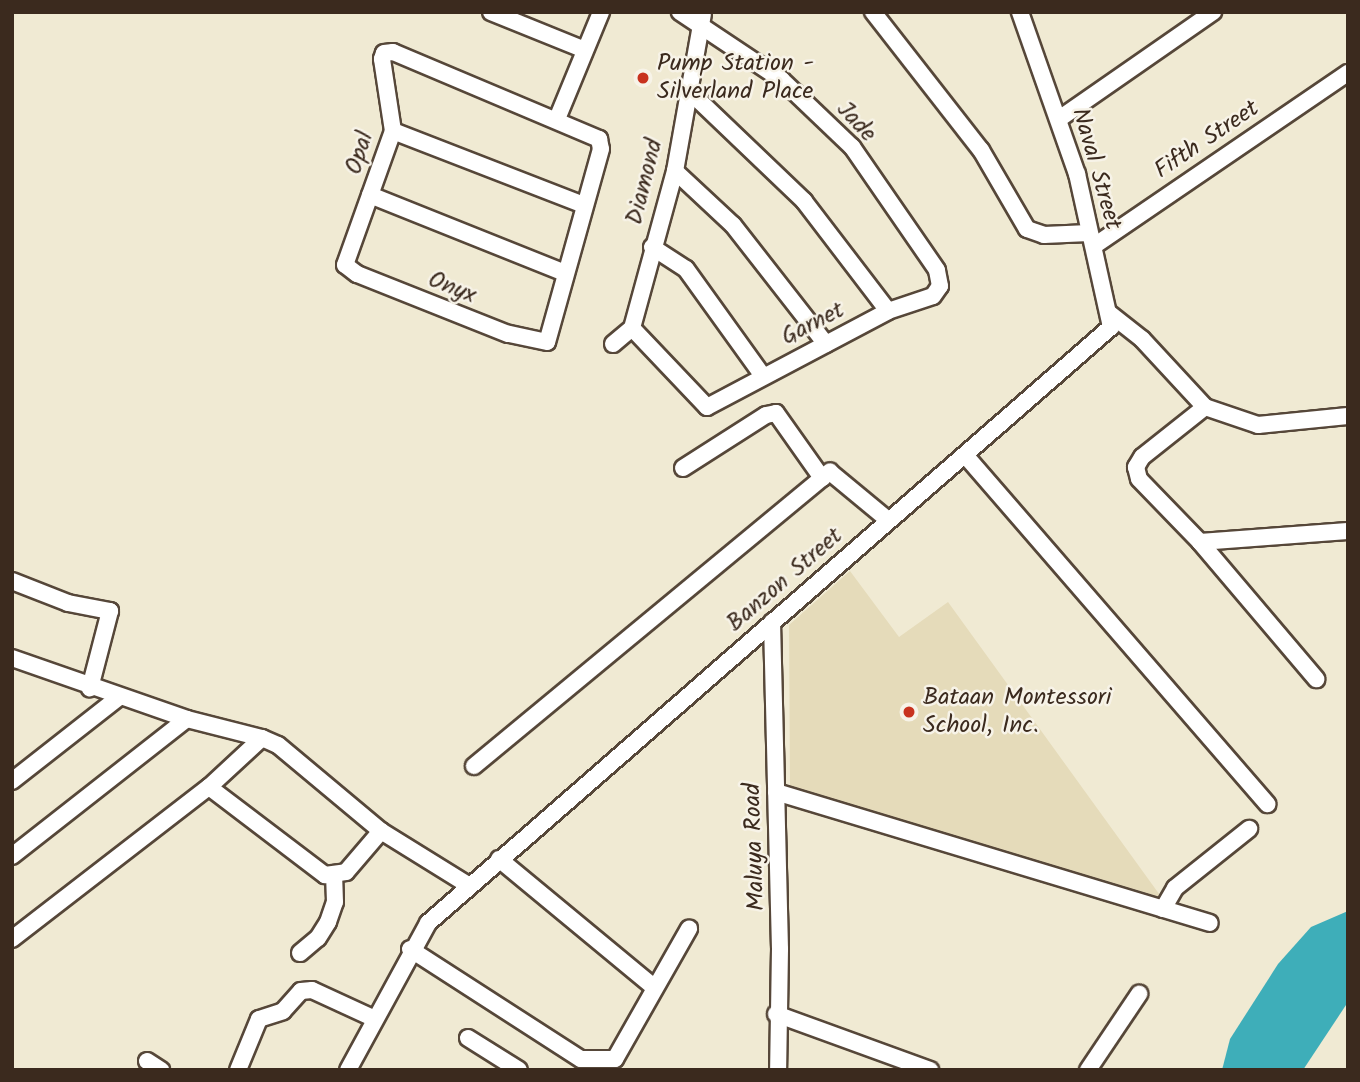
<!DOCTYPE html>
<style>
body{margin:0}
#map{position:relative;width:1360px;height:1082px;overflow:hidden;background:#f0ead3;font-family:Kalam,sans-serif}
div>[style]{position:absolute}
.built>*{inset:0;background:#e5dbba}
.water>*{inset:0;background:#3eaeb9}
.roads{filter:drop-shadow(2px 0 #564739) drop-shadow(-2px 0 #564739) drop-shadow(0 2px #564739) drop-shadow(0 -2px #564739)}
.minor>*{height:16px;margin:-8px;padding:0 8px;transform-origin:8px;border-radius:8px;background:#fff}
.dots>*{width:19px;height:19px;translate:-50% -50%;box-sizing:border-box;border:4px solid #f7f3e8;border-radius:50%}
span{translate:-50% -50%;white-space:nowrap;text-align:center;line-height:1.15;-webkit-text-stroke:5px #f7f3e8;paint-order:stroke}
.poi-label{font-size:24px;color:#3b2a1e}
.left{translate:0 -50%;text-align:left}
.street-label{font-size:24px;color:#3b2a1e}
.frame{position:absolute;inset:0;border:14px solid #3b2a1e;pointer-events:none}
</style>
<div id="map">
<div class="built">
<i style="clip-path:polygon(850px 571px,899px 637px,948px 602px,1162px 898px,790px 787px,789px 625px)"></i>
</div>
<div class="water">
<i style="clip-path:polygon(1348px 911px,1348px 1002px,1303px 1070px,1222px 1070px,1230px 1039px,1278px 964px,1311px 927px)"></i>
</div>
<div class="roads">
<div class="minor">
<i style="left:491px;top:12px;width:101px;rotate:22deg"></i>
<i style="left:873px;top:12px;width:175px;rotate:52deg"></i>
<i style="left:981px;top:150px;width:91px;rotate:59.8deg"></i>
<i style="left:1027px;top:229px;width:18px;rotate:19deg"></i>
<i style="left:1044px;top:235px;width:45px;rotate:-2.5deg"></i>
<i style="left:393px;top:52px;width:224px;rotate:22.9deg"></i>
<i style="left:599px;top:139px;width:10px;rotate:79deg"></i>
<i style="left:601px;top:149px;width:200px;rotate:105.6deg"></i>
<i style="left:547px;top:342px;width:40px;rotate:-168deg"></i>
<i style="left:508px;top:334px;width:162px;rotate:-158.3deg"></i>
<i style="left:357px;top:274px;width:15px;rotate:-143deg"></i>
<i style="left:345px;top:265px;width:142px;rotate:-70.3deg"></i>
<i style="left:393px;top:131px;width:73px;rotate:-98.7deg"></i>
<i style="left:382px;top:59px;width:6px;rotate:-72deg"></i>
<i style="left:384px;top:53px;width:9px;rotate:-6deg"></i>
<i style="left:688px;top:90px;width:161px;rotate:43.7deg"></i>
<i style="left:804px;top:201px;width:138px;rotate:52.6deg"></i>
<i style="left:557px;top:119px;width:116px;rotate:-67.6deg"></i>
<i style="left:1059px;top:119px;width:188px;rotate:-34.8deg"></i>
<i style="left:393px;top:131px;width:205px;rotate:21.2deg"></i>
<i style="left:675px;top:171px;width:79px;rotate:43deg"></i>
<i style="left:733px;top:225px;width:151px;rotate:52deg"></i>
<i style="left:370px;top:195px;width:210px;rotate:21.8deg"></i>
<i style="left:1094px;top:246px;width:307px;rotate:-34.3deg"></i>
<i style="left:652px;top:247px;width:40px;rotate:32.9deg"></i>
<i style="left:686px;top:269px;width:132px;rotate:54.3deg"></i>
<i style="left:1109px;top:313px;width:42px;rotate:38.2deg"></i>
<i style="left:1142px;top:339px;width:93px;rotate:47.2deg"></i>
<i style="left:1205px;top:407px;width:56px;rotate:18.8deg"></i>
<i style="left:1258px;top:425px;width:90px;rotate:-5.7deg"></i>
<i style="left:632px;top:328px;width:109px;rotate:46.5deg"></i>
<i style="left:707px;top:407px;width:205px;rotate:-27.9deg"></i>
<i style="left:888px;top:311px;width:47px;rotate:-18.4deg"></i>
<i style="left:933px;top:296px;width:12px;rotate:-55deg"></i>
<i style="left:940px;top:286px;width:16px;rotate:-101deg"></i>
<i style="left:937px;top:270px;width:150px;rotate:-124.6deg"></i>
<i style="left:852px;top:147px;width:97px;rotate:-136.3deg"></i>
<i style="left:782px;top:80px;width:123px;rotate:-146.3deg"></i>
<i style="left:613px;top:344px;width:25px;rotate:-40deg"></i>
<i style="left:632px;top:328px;width:163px;rotate:-74.7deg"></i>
<i style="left:675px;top:171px;width:159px;rotate:-79.9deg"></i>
<i style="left:1205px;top:407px;width:80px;rotate:141.6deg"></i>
<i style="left:1142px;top:457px;width:12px;rotate:121deg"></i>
<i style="left:1136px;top:467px;width:12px;rotate:76deg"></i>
<i style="left:1139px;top:479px;width:88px;rotate:45.9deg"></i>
<i style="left:1200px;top:542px;width:180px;rotate:49.7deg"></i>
<i style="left:965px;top:455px;width:462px;rotate:49.1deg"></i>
<i style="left:683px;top:468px;width:98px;rotate:-32.6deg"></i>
<i style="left:766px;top:415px;width:10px;rotate:-11deg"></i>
<i style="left:776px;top:413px;width:80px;rotate:54.7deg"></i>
<i style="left:1200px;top:542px;width:148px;rotate:-4.3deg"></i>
<i style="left:12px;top:581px;width:60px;rotate:21.4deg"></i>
<i style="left:68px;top:603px;width:43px;rotate:10.8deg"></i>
<i style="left:110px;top:611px;width:80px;rotate:104.6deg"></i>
<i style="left:772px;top:622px;width:327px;rotate:88.6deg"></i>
<i style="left:780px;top:949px;width:121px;rotate:90.9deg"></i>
<i style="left:12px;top:658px;width:185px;rotate:19.2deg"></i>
<i style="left:187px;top:719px;width:77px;rotate:14.2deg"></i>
<i style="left:474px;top:766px;width:462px;rotate:-39.6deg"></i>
<i style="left:830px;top:472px;width:75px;rotate:39.6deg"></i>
<i style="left:12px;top:781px;width:136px;rotate:-38.1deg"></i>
<i style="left:209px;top:787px;width:146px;rotate:37.2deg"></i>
<i style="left:325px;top:875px;width:21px;rotate:-8deg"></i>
<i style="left:346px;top:872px;width:54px;rotate:-49.5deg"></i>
<i style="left:776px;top:792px;width:453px;rotate:16.8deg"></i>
<i style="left:12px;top:856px;width:222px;rotate:-38.1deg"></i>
<i style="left:499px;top:859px;width:202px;rotate:39.6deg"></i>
<i style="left:1163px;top:909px;width:24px;rotate:-60deg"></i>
<i style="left:1175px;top:888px;width:95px;rotate:-38.6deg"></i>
<i style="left:12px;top:939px;width:249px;rotate:-37.7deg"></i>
<i style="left:209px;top:787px;width:72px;rotate:-42.8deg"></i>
<i style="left:262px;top:738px;width:17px;rotate:24deg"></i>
<i style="left:278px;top:745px;width:134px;rotate:39.9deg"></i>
<i style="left:381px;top:831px;width:102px;rotate:31.8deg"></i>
<i style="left:410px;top:949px;width:203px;rotate:32.8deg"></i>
<i style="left:300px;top:953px;width:23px;rotate:-40deg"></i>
<i style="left:318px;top:938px;width:19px;rotate:-58deg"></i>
<i style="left:328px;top:922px;width:21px;rotate:-71deg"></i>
<i style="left:335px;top:902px;width:25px;rotate:-92deg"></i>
<i style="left:776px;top:1014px;width:164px;rotate:20deg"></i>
<i style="left:468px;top:1038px;width:60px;rotate:32.1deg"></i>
<i style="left:581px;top:1059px;width:34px"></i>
<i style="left:615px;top:1059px;width:150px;rotate:-60.4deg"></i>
<i style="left:147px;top:1061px;width:17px;rotate:33deg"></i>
<i style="left:238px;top:1070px;width:55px;rotate:-67.6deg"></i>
<i style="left:259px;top:1019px;width:25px;rotate:-18deg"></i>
<i style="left:283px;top:1011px;width:27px;rotate:-48deg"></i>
<i style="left:301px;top:991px;width:11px;rotate:-5deg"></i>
<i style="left:312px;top:990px;width:67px;rotate:24.7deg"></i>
<i style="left:348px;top:1070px;width:167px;rotate:-61.4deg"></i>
<i style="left:428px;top:923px;width:906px;rotate:-41.11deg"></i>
<i style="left:1111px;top:327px;width:157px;rotate:-102.5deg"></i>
<i style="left:1077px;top:174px;width:172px;rotate:-109.4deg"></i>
<i style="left:1088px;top:1070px;width:92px;rotate:-56.1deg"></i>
</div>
</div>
<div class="dots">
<i style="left:643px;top:78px;background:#c8321e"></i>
<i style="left:909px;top:712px;background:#c8321e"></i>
</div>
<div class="poi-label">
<span class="left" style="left:657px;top:78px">Pump Station -<br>Silverland Place</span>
<span class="left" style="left:923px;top:712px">Bataan Montessori<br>School, Inc.</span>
</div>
<div class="street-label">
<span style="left:856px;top:122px;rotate:47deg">Jade</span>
<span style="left:1207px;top:140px;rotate:-34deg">Fifth Street</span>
<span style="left:360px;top:153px;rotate:-72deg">Opal</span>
<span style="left:1096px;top:169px;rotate:74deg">Naval Street</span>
<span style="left:645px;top:182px;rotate:-76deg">Diamond</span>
<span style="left:452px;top:288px;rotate:22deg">Onyx</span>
<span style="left:813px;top:324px;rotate:-27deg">Garnet</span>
<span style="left:785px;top:580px;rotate:-41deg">Banzon Street</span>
<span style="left:755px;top:847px;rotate:-92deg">Maluya Road</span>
</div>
<div class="frame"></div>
</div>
